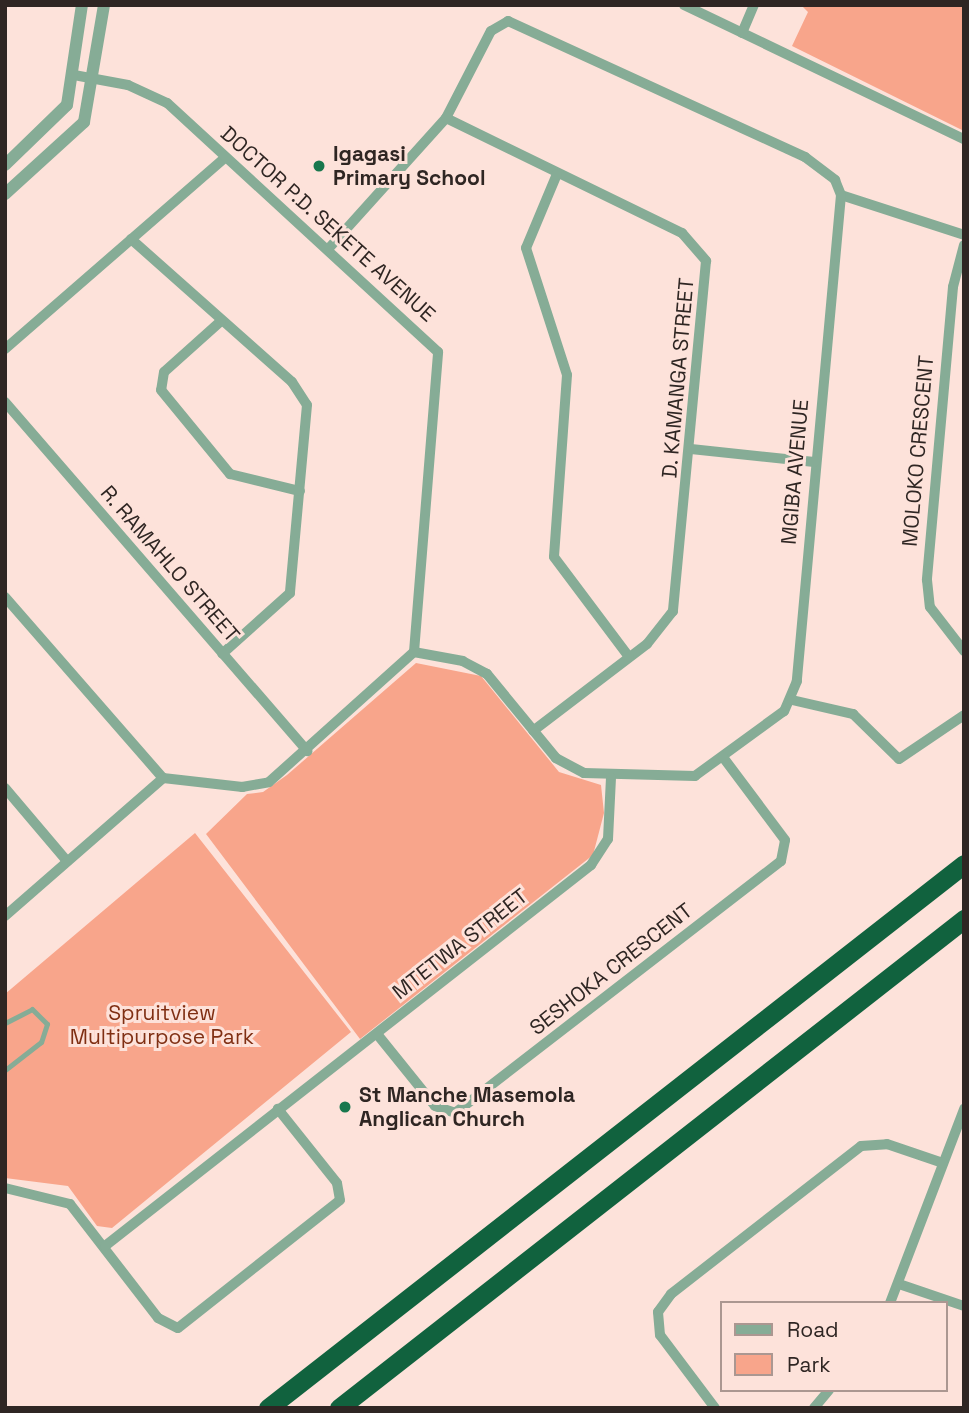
<!DOCTYPE html>
<style>
body{margin:0}
#map{position:relative;width:969px;height:1413px;overflow:hidden;background:#fde2da;font-family:"Space Grotesk",sans-serif}
div>[style]{position:absolute}
.green>*{inset:0;background:#f8a58b}
.service>*{height:5px;margin:-2.5px;padding:0 2.5px;transform-origin:2.5px;border-radius:2.5px;background:#86ac96}
.minor>*{height:10px;margin:-5px;padding:0 5px;transform-origin:5px;border-radius:5px;background:#86ac96}
.tertiary>*{height:12px;margin:-6px;padding:0 6px;transform-origin:6px;border-radius:6px;background:#86ac96}
.motorway>*{height:19px;margin:-9.5px;padding:0 9.5px;transform-origin:9.5px;border-radius:9.5px;background:#11623e}
.dots>*{width:19px;height:19px;translate:-50% -50%;box-sizing:border-box;border:4px solid #fde2da;border-radius:50%}
span{translate:-50% -50%;white-space:nowrap;text-align:center;line-height:1.15;-webkit-text-stroke:6px #fde2da;paint-order:stroke}
.poi-label{font-size:21px;color:#2f2623;font-weight:700}
.left{translate:0 -50%;text-align:left}
.street-label{font-size:21px;color:#2f2623}
.park-label{font-size:21px;color:#802f13}
.frame{position:absolute;inset:0;border:7px solid #2f2623;pointer-events:none}
.legend{position:absolute;left:720px;top:1301px;width:228px;height:91px;box-sizing:border-box;background:#fde2da;border:2px solid #ab9791;margin:0;padding:9px 12px;list-style:none;font-size:21px;color:#2f2623}
.legend li{display:flex;align-items:center;gap:14px;height:35px}
.legend b{width:35px;border:2px solid #ab9791}
</style>
<div id="map">
<div class="green">
<i style="clip-path:polygon(801px 5px,964px 5px,964px 131px,792px 46px,808px 12px)"></i>
<i style="clip-path:polygon(416px 663px,481px 676px,559px 772px,601px 785px,604px 813px,593px 855px,360px 1039px,206px 834px,247px 794px,263px 792px,287px 775px)"></i>
<i style="clip-path:polygon(195px 833px,351px 1032px,112px 1228px,97px 1226px,68px 1186px,5px 1178px,5px 994px)"></i>
</div>
<div class="service">
<i style="left:5px;top:1023px;width:30px;rotate:-27deg"></i>
<i style="left:32px;top:1009px;width:21px;rotate:45deg"></i>
<i style="left:47px;top:1024px;width:19px;rotate:108deg"></i>
<i style="left:41px;top:1042px;width:46px;rotate:142.1deg"></i>
</div>
<div class="minor">
<i style="left:684px;top:5px;width:310px;rotate:25.6deg"></i>
<i style="left:742px;top:33px;width:30px;rotate:-67deg"></i>
<i style="left:446px;top:118px;width:263px;rotate:26deg"></i>
<i style="left:682px;top:233px;width:37px;rotate:49deg"></i>
<i style="left:706px;top:261px;width:352px;rotate:95.4deg"></i>
<i style="left:673px;top:611px;width:42px;rotate:128.2deg"></i>
<i style="left:647px;top:644px;width:143px;rotate:142.7deg"></i>
<i style="left:557px;top:174px;width:80px;rotate:112.7deg"></i>
<i style="left:526px;top:248px;width:133px;rotate:72.1deg"></i>
<i style="left:567px;top:375px;width:182px;rotate:94.1deg"></i>
<i style="left:554px;top:557px;width:125px;rotate:53.1deg"></i>
<i style="left:841px;top:195px;width:129px;rotate:18deg"></i>
<i style="left:131px;top:239px;width:215px;rotate:41.6deg"></i>
<i style="left:292px;top:382px;width:27px;rotate:57deg"></i>
<i style="left:307px;top:405px;width:189px;rotate:95.2deg"></i>
<i style="left:290px;top:593px;width:91px;rotate:138.1deg"></i>
<i style="left:964px;top:245px;width:43px;rotate:104.7deg"></i>
<i style="left:953px;top:287px;width:294px;rotate:95.1deg"></i>
<i style="left:927px;top:580px;width:27px;rotate:84deg"></i>
<i style="left:930px;top:607px;width:56px;rotate:52.3deg"></i>
<i style="left:330px;top:247px;width:173px;rotate:-48deg"></i>
<i style="left:446px;top:118px;width:98px;rotate:-62.7deg"></i>
<i style="left:491px;top:31px;width:20px;rotate:-30deg"></i>
<i style="left:508px;top:21px;width:327px;rotate:24.6deg"></i>
<i style="left:805px;top:157px;width:38px;rotate:37deg"></i>
<i style="left:835px;top:180px;width:16px;rotate:68deg"></i>
<i style="left:841px;top:195px;width:488px;rotate:95.2deg"></i>
<i style="left:797px;top:681px;width:33px;rotate:113deg"></i>
<i style="left:784px;top:711px;width:110px;rotate:143.9deg"></i>
<i style="left:695px;top:776px;width:111px;rotate:-178.5deg"></i>
<i style="left:584px;top:773px;width:32px;rotate:-152deg"></i>
<i style="left:556px;top:758px;width:109px;rotate:-129.4deg"></i>
<i style="left:487px;top:674px;width:27px;rotate:-152deg"></i>
<i style="left:463px;top:661px;width:50px;rotate:-169.6deg"></i>
<i style="left:221px;top:321px;width:76px;rotate:138.2deg"></i>
<i style="left:164px;top:372px;width:18px;rotate:99deg"></i>
<i style="left:161px;top:390px;width:109px;rotate:50.6deg"></i>
<i style="left:230px;top:474px;width:72px;rotate:13.7deg"></i>
<i style="left:5px;top:349px;width:291px;rotate:-41deg"></i>
<i style="left:5px;top:402px;width:462px;rotate:49.1deg"></i>
<i style="left:691px;top:449px;width:124px;rotate:6deg"></i>
<i style="left:5px;top:597px;width:240px;rotate:48.9deg"></i>
<i style="left:163px;top:778px;width:80px;rotate:6.5deg"></i>
<i style="left:242px;top:787px;width:27px;rotate:-10deg"></i>
<i style="left:269px;top:782px;width:195px;rotate:-41.9deg"></i>
<i style="left:414px;top:652px;width:301px;rotate:-85.4deg"></i>
<i style="left:438px;top:352px;width:368px;rotate:-137.4deg"></i>
<i style="left:167px;top:103px;width:43px;rotate:-155.2deg"></i>
<i style="left:128px;top:85px;width:55px;rotate:-169.5deg"></i>
<i style="left:792px;top:700px;width:63px;rotate:12.9deg"></i>
<i style="left:853px;top:714px;width:64px;rotate:44.4deg"></i>
<i style="left:899px;top:759px;width:78px;rotate:-34.1deg"></i>
<i style="left:5px;top:788px;width:96px;rotate:49.7deg"></i>
<i style="left:5px;top:916px;width:210px;rotate:-41.1deg"></i>
<i style="left:377px;top:1034px;width:92px;rotate:51.1deg"></i>
<i style="left:435px;top:1106px;width:21px;rotate:19deg"></i>
<i style="left:455px;top:1113px;width:412px;rotate:-37.7deg"></i>
<i style="left:781px;top:861px;width:21px;rotate:-79deg"></i>
<i style="left:785px;top:840px;width:104px;rotate:-126.8deg"></i>
<i style="left:5px;top:1188px;width:67px;rotate:13.8deg"></i>
<i style="left:70px;top:1204px;width:144px;rotate:52.3deg"></i>
<i style="left:158px;top:1318px;width:22px;rotate:27deg"></i>
<i style="left:178px;top:1328px;width:206px;rotate:-38.3deg"></i>
<i style="left:340px;top:1200px;width:17px;rotate:-100deg"></i>
<i style="left:337px;top:1183px;width:95px;rotate:-128.6deg"></i>
<i style="left:105px;top:1246px;width:618px;rotate:-38.09deg"></i>
<i style="left:591px;top:865px;width:31px;rotate:-57deg"></i>
<i style="left:608px;top:839px;width:61px;rotate:-87.2deg"></i>
<i style="left:899px;top:1284px;width:69px;rotate:18.7deg"></i>
<i style="left:890px;top:1303px;width:208px;rotate:-69.1deg"></i>
<i style="left:715px;top:1408px;width:91px;rotate:-127deg"></i>
<i style="left:660px;top:1335px;width:23px;rotate:-95deg"></i>
<i style="left:658px;top:1312px;width:22px;rotate:-54deg"></i>
<i style="left:671px;top:1294px;width:241px;rotate:-37.9deg"></i>
<i style="left:861px;top:1146px;width:26px;rotate:-4deg"></i>
<i style="left:887px;top:1144px;width:59px;rotate:18.7deg"></i>
<i style="left:814px;top:1408px;width:23px;rotate:-50deg"></i>
</div>
<div class="tertiary">
<i style="left:5px;top:165px;width:86px;rotate:-44.1deg"></i>
<i style="left:67px;top:105px;width:101px;rotate:-81.5deg"></i>
<i style="left:5px;top:194px;width:107px;rotate:-42.3deg"></i>
<i style="left:84px;top:122px;width:119px;rotate:-80.3deg"></i>
</div>
<div class="motorway">
<i style="left:268px;top:1408px;width:883px;rotate:-38.01deg"></i>
<i style="left:339px;top:1408px;width:794px;rotate:-38.04deg"></i>
</div>
<div class="dots">
<i style="left:319px;top:166px;background:#18774d"></i>
<i style="left:345px;top:1107px;background:#18774d"></i>
</div>
<div class="poi-label">
<span class="left" style="left:333px;top:166px">Igagasi<br>Primary School</span>
<span class="left" style="left:359px;top:1107px">St Manche Masemola<br>Anglican Church</span>
</div>
<div class="street-label">
<span style="left:328px;top:224px;rotate:42deg">DOCTOR P.D. SEKETE AVENUE</span>
<span style="left:678px;top:378px;rotate:-85deg">D. KAMANGA STREET</span>
<span style="left:918px;top:451px;rotate:-85deg">MOLOKO CRESCENT</span>
<span style="left:795px;top:472px;rotate:-85deg">MGIBA AVENUE</span>
<span style="left:170px;top:564px;rotate:49deg">R. RAMAHLO STREET</span>
<span style="left:460px;top:944px;rotate:-38deg">MTETWA STREET</span>
<span style="left:611px;top:969px;rotate:-38deg">SESHOKA CRESCENT</span>
</div>
<div class="park-label">
<span style="left:162px;top:1025px">Spruitview<br>Multipurpose Park</span>
</div>
<div class="frame"></div>
<ul class="legend">
<li><b style="height:9px;background:#86ac96"></b>Road</li>
<li><b style="height:19px;background:#f8a58b"></b>Park</li>
</ul>
</div>
